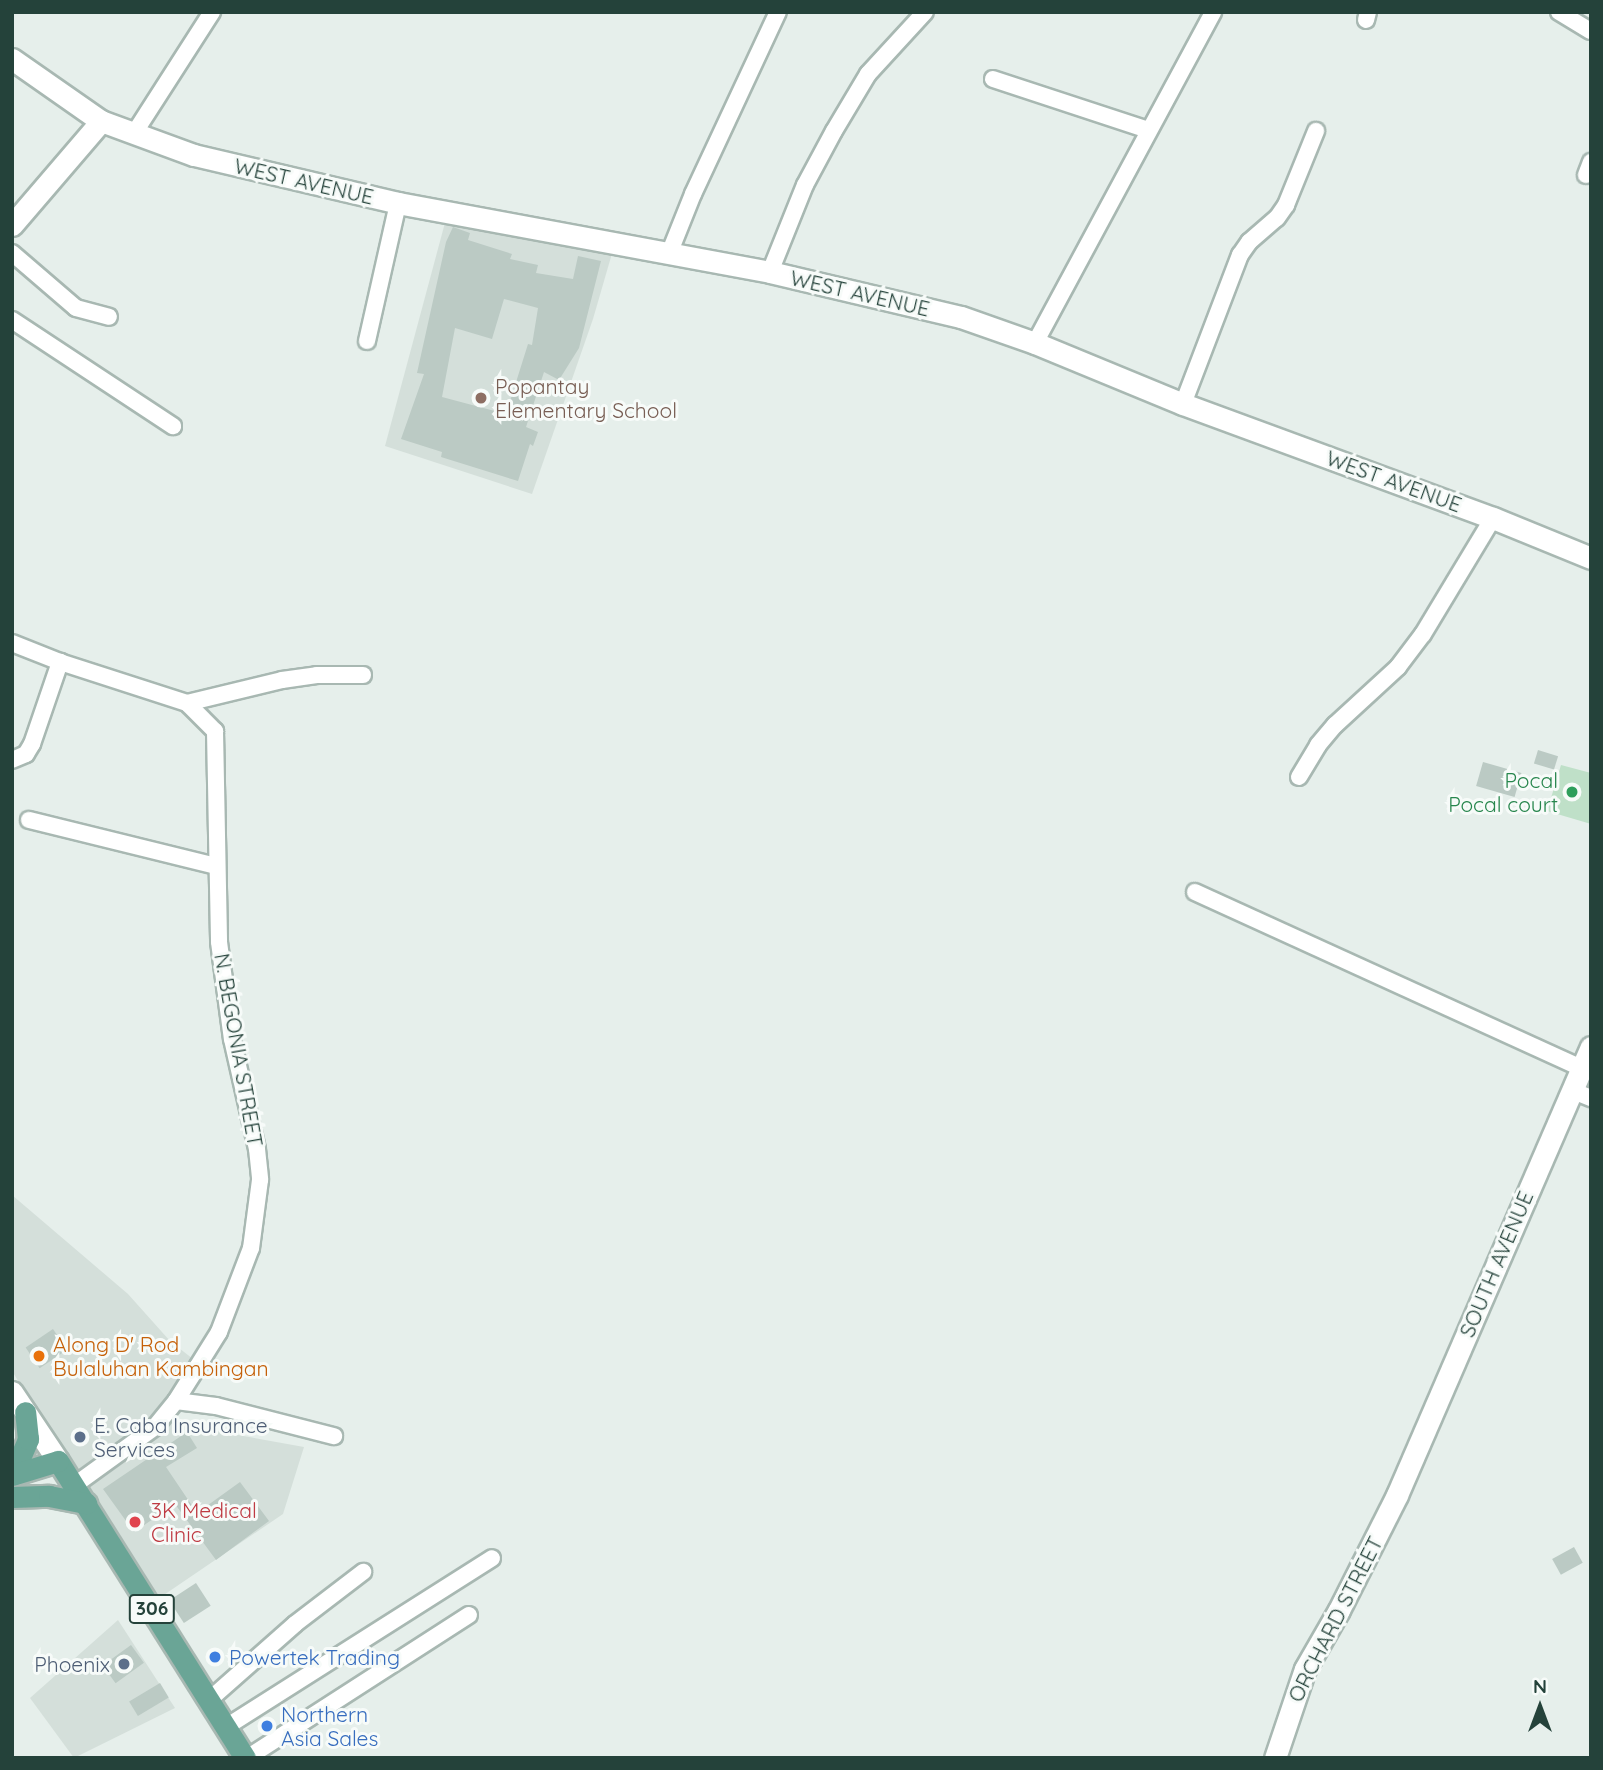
<!DOCTYPE html>
<style>
body{margin:0}
#map{position:relative;width:1603px;height:1770px;overflow:hidden;background:#e6efeb;font-family:Quicksand,sans-serif}
div>[style]{position:absolute}
.built>*{inset:0;background:#d4dfda}
.green>*{inset:0;background:#bfe0c8}
.building>*{inset:0;background:#bbcac4;transform-origin:0 0}
.roads{filter:drop-shadow(2px 0 #a8b8b2) drop-shadow(-2px 0 #a8b8b2) drop-shadow(0 2px #a8b8b2) drop-shadow(0 -2px #a8b8b2)}
.street>*{height:16px;margin:-8px;padding:0 8px;transform-origin:8px;border-radius:8px;background:#fff}
.secondary>*{height:21px;margin:-10.5px;padding:0 10.5px;transform-origin:10.5px;border-radius:10.5px;background:#fff}
.primary>*{height:21px;margin:-10.5px;padding:0 10.5px;transform-origin:10.5px;border-radius:10.5px;background:#6aa596}
.dots>*{width:19px;height:19px;translate:-50% -50%;box-sizing:border-box;border:4px solid #f7fbf9;border-radius:50%}
span{translate:-50% -50%;white-space:nowrap;text-align:center;line-height:1.15;-webkit-text-stroke:6px #f7fbf9;paint-order:stroke}
.shield-label span{padding:2px 5px;background:#f7fbf9;border:2px solid;border-radius:5px;-webkit-text-stroke-width:0}
.shield-label{font-size:19px;color:#24423a;font-weight:700}
.street-label{font-size:21px;color:#24423a}
.education-label{font-size:21px;color:#785e54}
.left{translate:0 -50%;text-align:left}
.leisure-label{font-size:21px;color:#27864d}
.right{translate:-100% -50%;text-align:right}
.food-label{font-size:21px;color:#c56008}
.service-label{font-size:21px;color:#4e5e75}
.health-label{font-size:21px;color:#be3a42}
.shop-label{font-size:21px;color:#366cbe}
.frame{position:absolute;inset:0;border:14px solid #24423a;pointer-events:none}
.north{position:absolute;left:1505px;top:1672px;width:70px;height:70px;-webkit-text-stroke:5px #f7fbf9;paint-order:stroke;rotate:0deg;font-size:19px;font-weight:700;line-height:28px;text-align:center;color:#24423a}
.north::after{content:'';display:block;margin:auto;width:24px;height:32px;background:#24423a;clip-path:polygon(50% 0,100% 100%,50% 72%,0 100%)}
</style>
<div id="map">
<div class="built">
<i style="clip-path:polygon(446px 219px,613px 250px,593px 319px,532px 494px,385px 446px)"></i>
<i style="clip-path:polygon(12px 1195px,128px 1294px,170px 1341px,193px 1359px,164px 1410px,172px 1423px,304px 1447px,283px 1514px,155px 1601px,12px 1371px)"></i>
<i style="clip-path:polygon(118px 1620px,175px 1708px,74px 1758px,30px 1698px)"></i>
</div>
<div class="green">
<i style="clip-path:polygon(1561px 765px,1591px 773px,1591px 824px,1547px 811px)"></i>
</div>
<div class="building">
<i style="clip-path:polygon(evenodd,453px 227px,470px 233px,468px 240px,512px 254px,510px 259px,538px 265px,536px 273px,573px 279px,578px 256px,601px 261px,579px 348px,559px 380px,544px 372px,526px 427px,538px 432px,533px 446px,530px 444px,518px 481px,441px 457px,442px 452px,401px 439px,424px 374px,417px 373px,446px 242px,453px 227px,504px 299px,538px 308px,532px 345px,528px 344px,506px 414px,442px 397px,455px 328px,492px 339px,504px 299px)"></i>
<i style="left:1538px;top:750px;width:21px;height:14px;rotate:17deg"></i>
<i style="left:1483px;top:762px;width:40px;height:25px;rotate:16deg"></i>
<i style="left:53px;top:1329px;width:25px;height:33px;rotate:56deg"></i>
<i style="clip-path:polygon(187px 1432px,197px 1448px,166px 1467px,197px 1513px,240px 1482px,269px 1521px,216px 1560px,175px 1504px,134px 1532px,103px 1489px)"></i>
<i style="left:1574px;top:1547px;width:18px;height:25px;rotate:61deg"></i>
<i style="left:196px;top:1583px;width:27px;height:32px;rotate:57deg"></i>
<i style="left:131px;top:1645px;width:22px;height:35px;rotate:54deg"></i>
<i style="left:160px;top:1683px;width:17px;height:36px;rotate:59deg"></i>
</div>
<div class="roads">
<div class="street">
<i style="left:1559px;top:12px;width:37px;rotate:31deg"></i>
<i style="left:1366px;top:20px;width:8px;rotate:-76deg"></i>
<i style="left:993px;top:79px;width:163px;rotate:18.2deg"></i>
<i style="left:135px;top:132px;width:143px;rotate:-57.3deg"></i>
<i style="left:1586px;top:175px;width:14px;rotate:-69deg"></i>
<i style="left:12px;top:253px;width:84px;rotate:40.7deg"></i>
<i style="left:76px;top:308px;width:34px;rotate:15deg"></i>
<i style="left:669px;top:254px;width:65px;rotate:-68.2deg"></i>
<i style="left:693px;top:194px;width:201px;rotate:-65deg"></i>
<i style="left:770px;top:272px;width:94px;rotate:-68.1deg"></i>
<i style="left:805px;top:185px;width:61px;rotate:-61.8deg"></i>
<i style="left:834px;top:131px;width:66px;rotate:-59.2deg"></i>
<i style="left:868px;top:74px;width:84px;rotate:-47.4deg"></i>
<i style="left:12px;top:320px;width:193px;rotate:33.4deg"></i>
<i style="left:367px;top:341px;width:141px;rotate:-77.3deg"></i>
<i style="left:1035px;top:343px;width:376px;rotate:-61.7deg"></i>
<i style="left:1183px;top:404px;width:160px;rotate:-69.1deg"></i>
<i style="left:1240px;top:255px;width:16px;rotate:-55deg"></i>
<i style="left:1249px;top:242px;width:37px;rotate:-41deg"></i>
<i style="left:1277px;top:218px;width:16px;rotate:-55deg"></i>
<i style="left:1286px;top:205px;width:80px;rotate:-67.9deg"></i>
<i style="left:12px;top:643px;width:52px;rotate:21.6deg"></i>
<i style="left:60px;top:662px;width:133px;rotate:17.9deg"></i>
<i style="left:187px;top:703px;width:40px;rotate:45deg"></i>
<i style="left:215px;top:731px;width:211px;rotate:88.9deg"></i>
<i style="left:219px;top:942px;width:98px;rotate:82.4deg"></i>
<i style="left:232px;top:1039px;width:113px;rotate:77.2deg"></i>
<i style="left:257px;top:1149px;width:31px;rotate:84deg"></i>
<i style="left:260px;top:1180px;width:69px;rotate:97.5deg"></i>
<i style="left:251px;top:1248px;width:90px;rotate:110.9deg"></i>
<i style="left:219px;top:1332px;width:40px;rotate:122deg"></i>
<i style="left:198px;top:1366px;width:41px;rotate:122.2deg"></i>
<i style="left:176px;top:1401px;width:33px;rotate:129deg"></i>
<i style="left:155px;top:1427px;width:99px;rotate:144.1deg"></i>
<i style="left:187px;top:703px;width:98px;rotate:-13.6deg"></i>
<i style="left:282px;top:680px;width:35px;rotate:-8deg"></i>
<i style="left:317px;top:675px;width:46px"></i>
<i style="left:12px;top:760px;width:15px;rotate:-23deg"></i>
<i style="left:26px;top:754px;width:12px;rotate:-59deg"></i>
<i style="left:32px;top:744px;width:87px;rotate:-71.1deg"></i>
<i style="left:1299px;top:777px;width:37px;rotate:-59deg"></i>
<i style="left:1318px;top:745px;width:26px;rotate:-50deg"></i>
<i style="left:1335px;top:725px;width:86px;rotate:-42.6deg"></i>
<i style="left:1398px;top:667px;width:41px;rotate:-52.9deg"></i>
<i style="left:1423px;top:634px;width:135px;rotate:-58.9deg"></i>
<i style="left:29px;top:820px;width:193px;rotate:13.8deg"></i>
<i style="left:1195px;top:892px;width:424px;rotate:24.5deg"></i>
<i style="left:1571px;top:1090px;width:22px;rotate:22deg"></i>
<i style="left:176px;top:1401px;width:40px;rotate:7.1deg"></i>
<i style="left:216px;top:1406px;width:122px;rotate:14.3deg"></i>
<i style="left:208px;top:1701px;width:116px;rotate:-41.5deg"></i>
<i style="left:295px;top:1624px;width:86px;rotate:-37.4deg"></i>
<i style="left:226px;top:1727px;width:315px;rotate:-32.4deg"></i>
<i style="left:247px;top:1758px;width:264px;rotate:-32.8deg"></i>
</div>
<div class="secondary">
<i style="left:12px;top:59px;width:108px;rotate:34.9deg"></i>
<i style="left:101px;top:121px;width:99px;rotate:20.1deg"></i>
<i style="left:194px;top:155px;width:210px;rotate:13.2deg"></i>
<i style="left:398px;top:203px;width:378px;rotate:10.5deg"></i>
<i style="left:770px;top:272px;width:196px;rotate:13.3deg"></i>
<i style="left:961px;top:317px;width:78px;rotate:19.4deg"></i>
<i style="left:1035px;top:343px;width:160px;rotate:22.4deg"></i>
<i style="left:1183px;top:404px;width:330px;rotate:20.2deg"></i>
<i style="left:1493px;top:518px;width:106px;rotate:22.2deg"></i>
<i style="left:12px;top:225px;width:137px;rotate:-49.4deg"></i>
<i style="left:12px;top:1392px;width:83px;rotate:56.3deg"></i>
<i style="left:1275px;top:1758px;width:94px;rotate:-71.4deg"></i>
<i style="left:1305px;top:1669px;width:68px;rotate:-60deg"></i>
<i style="left:1339px;top:1610px;width:129px;rotate:-63.2deg"></i>
<i style="left:1397px;top:1495px;width:488px;rotate:-66.6deg"></i>
</div>
<div class="primary">
<i style="left:58px;top:1461px;width:351px;rotate:57.8deg"></i>
<i style="left:12px;top:1466px;width:11px;rotate:-45deg"></i>
<i style="left:20px;top:1458px;width:21px;rotate:-67deg"></i>
<i style="left:28px;top:1439px;width:27px;rotate:-96deg"></i>
<i style="left:12px;top:1475px;width:48px;rotate:-16.9deg"></i>
<i style="left:12px;top:1497px;width:37px;rotate:-2deg"></i>
<i style="left:49px;top:1496px;width:38px;rotate:11deg"></i>
</div>
</div>
<div class="dots">
<i style="left:481px;top:398px;background:#8d6e63"></i>
<i style="left:1572px;top:792px;background:#2e9e5b"></i>
<i style="left:39px;top:1356px;background:#e8710a"></i>
<i style="left:80px;top:1437px;background:#5c6f8a"></i>
<i style="left:135px;top:1522px;background:#e0444e"></i>
<i style="left:215px;top:1657px;background:#3f7fe0"></i>
<i style="left:124px;top:1664px;background:#5c6f8a"></i>
<i style="left:267px;top:1726px;background:#3f7fe0"></i>
</div>
<div class="shield-label">
<span style="left:152px;top:1609px">306</span>
</div>
<div class="street-label">
<span style="left:304px;top:181px;rotate:13deg">WEST AVENUE</span>
<span style="left:860px;top:293px;rotate:13deg">WEST AVENUE</span>
<span style="left:1394px;top:481px;rotate:20deg">WEST AVENUE</span>
<span style="left:239px;top:1050px;rotate:80deg">N. BEGONIA STREET</span>
<span style="left:1496px;top:1264px;rotate:-67deg">SOUTH AVENUE</span>
<span style="left:1335px;top:1619px;rotate:-63deg">ORCHARD STREET</span>
</div>
<div class="education-label">
<span class="left" style="left:495px;top:398px">Popantay<br>Elementary School</span>
</div>
<div class="leisure-label">
<span class="right" style="left:1558px;top:792px">Pocal<br>Pocal court</span>
</div>
<div class="food-label">
<span class="left" style="left:53px;top:1356px">Along D' Rod<br>Bulaluhan Kambingan</span>
</div>
<div class="service-label">
<span class="left" style="left:94px;top:1437px">E. Caba Insurance<br>Services</span>
<span class="right" style="left:110px;top:1664px">Phoenix</span>
</div>
<div class="health-label">
<span class="left" style="left:151px;top:1522px">3K Medical<br>Clinic</span>
</div>
<div class="shop-label">
<span class="left" style="left:229px;top:1657px">Powertek Trading</span>
<span class="left" style="left:281px;top:1726px">Northern<br>Asia Sales</span>
</div>
<div class="frame"></div>
<div class="north">N</div>
</div>
